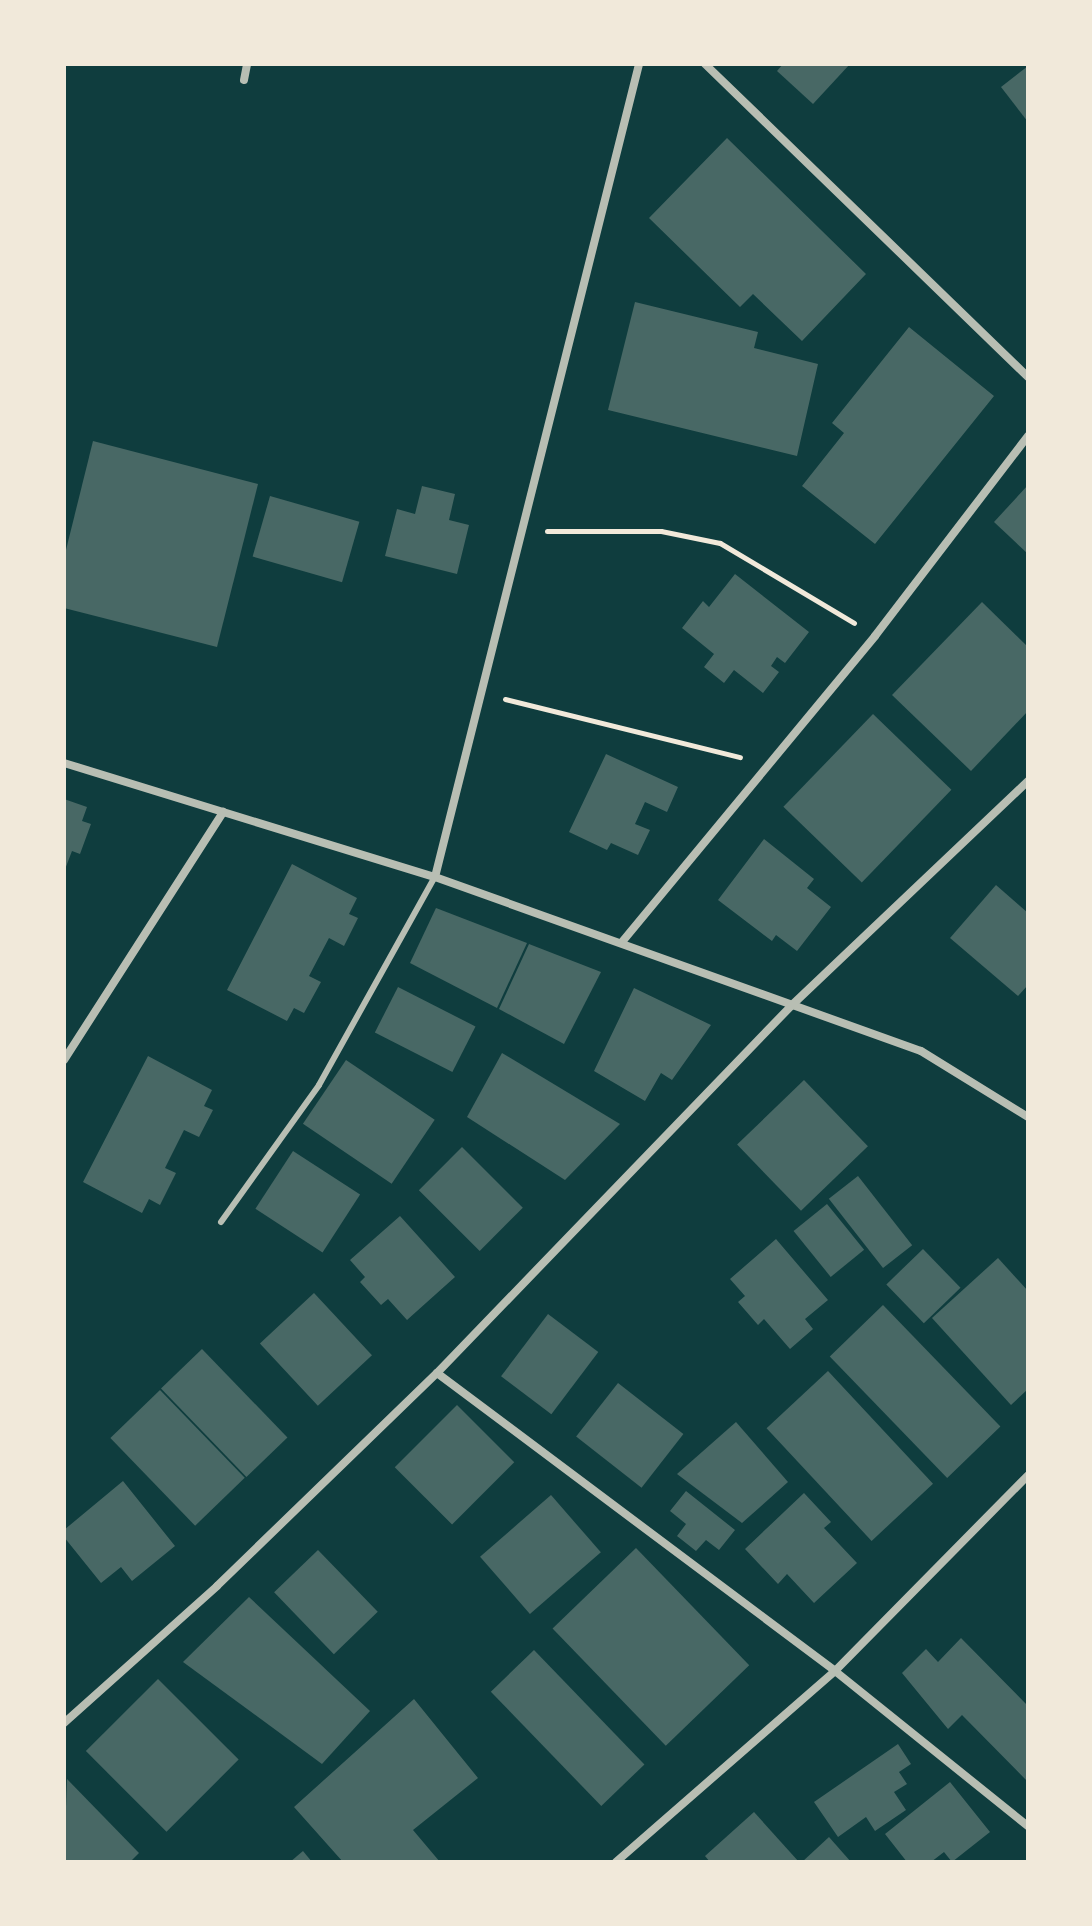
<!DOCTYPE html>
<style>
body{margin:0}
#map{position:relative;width:1092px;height:1926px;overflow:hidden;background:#0f3d3e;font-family:Quicksand,sans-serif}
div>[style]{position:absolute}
.building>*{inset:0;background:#486865;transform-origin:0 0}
.path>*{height:5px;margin:-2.5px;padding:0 2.5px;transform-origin:2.5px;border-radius:2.5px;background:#f1e9da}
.service>*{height:6px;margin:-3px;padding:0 3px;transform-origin:3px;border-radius:3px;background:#b8beb3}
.minor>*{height:8px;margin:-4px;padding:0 4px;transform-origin:4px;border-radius:4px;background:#b8beb3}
span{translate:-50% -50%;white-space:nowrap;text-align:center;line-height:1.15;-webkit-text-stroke:6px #f1e9da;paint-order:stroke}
.frame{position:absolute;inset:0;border:66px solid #f1e9da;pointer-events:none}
</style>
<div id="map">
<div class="building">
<i style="clip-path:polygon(783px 64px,850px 64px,813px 104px,777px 71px)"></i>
<i style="clip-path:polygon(1028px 66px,1028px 122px,1001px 87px)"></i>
<i style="clip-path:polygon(727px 138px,866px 274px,802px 341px,753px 294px,740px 307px,649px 218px)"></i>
<i style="clip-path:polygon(635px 302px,758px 332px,754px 348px,818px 364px,797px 456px,608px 410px)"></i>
<i style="clip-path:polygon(909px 327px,994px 396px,875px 544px,802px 486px,844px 433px,832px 423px)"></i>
<i style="clip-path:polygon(93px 441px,258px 484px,217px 647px,64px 608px,64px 558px)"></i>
<i style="clip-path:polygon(1028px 485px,1028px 554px,994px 522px)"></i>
<i style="clip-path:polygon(422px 486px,455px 494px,449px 520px,469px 525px,457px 574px,385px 556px,397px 509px,415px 514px)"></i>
<i style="left:270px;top:496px;width:93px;height:63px;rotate:16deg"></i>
<i style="clip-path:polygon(735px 574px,809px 632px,785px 663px,777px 657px,771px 666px,779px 672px,763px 693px,734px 670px,724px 683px,704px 667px,714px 654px,682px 628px,703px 601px,709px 607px)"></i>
<i style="clip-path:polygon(982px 602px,1028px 647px,1028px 711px,971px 771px,892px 695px)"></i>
<i style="left:873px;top:714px;width:109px;height:129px;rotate:44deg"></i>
<i style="clip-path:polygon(606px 754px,678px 787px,667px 812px,645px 802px,635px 824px,650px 830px,638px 855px,611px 843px,607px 850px,569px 832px)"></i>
<i style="clip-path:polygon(64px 799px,87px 807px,82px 821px,91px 824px,80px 854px,72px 851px,64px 872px)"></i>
<i style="clip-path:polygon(764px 839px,814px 879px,807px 888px,831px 907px,797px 951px,776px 935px,772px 941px,718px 900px)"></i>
<i style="clip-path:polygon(292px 864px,357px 898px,349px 914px,358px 918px,344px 946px,329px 938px,309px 976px,321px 982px,304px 1013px,294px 1008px,287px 1021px,227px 990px)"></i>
<i style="clip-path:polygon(996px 885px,1028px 913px,1028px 985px,1018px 996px,950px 938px)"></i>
<i style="clip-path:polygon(436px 908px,527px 943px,497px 1008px,410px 963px)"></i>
<i style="clip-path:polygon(529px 944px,601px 972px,564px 1044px,499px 1009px)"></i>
<i style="left:398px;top:987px;width:87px;height:51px;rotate:27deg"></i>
<i style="clip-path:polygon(634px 988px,711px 1025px,672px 1080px,661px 1073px,645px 1101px,594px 1071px)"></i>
<i style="clip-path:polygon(502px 1053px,620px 1124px,565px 1180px,467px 1117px)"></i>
<i style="clip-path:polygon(148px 1056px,212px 1090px,204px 1106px,213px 1110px,199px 1137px,184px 1130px,165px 1168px,176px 1173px,160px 1205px,149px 1199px,142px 1213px,83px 1182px)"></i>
<i style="left:346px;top:1060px;width:107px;height:77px;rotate:34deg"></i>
<i style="left:804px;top:1080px;width:92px;height:93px;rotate:46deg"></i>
<i style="left:462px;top:1147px;width:86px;height:61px;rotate:45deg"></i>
<i style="left:293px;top:1151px;width:80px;height:69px;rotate:33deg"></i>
<i style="left:858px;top:1176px;width:88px;height:37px;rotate:52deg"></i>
<i style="left:827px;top:1204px;width:59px;height:43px;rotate:51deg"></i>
<i style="clip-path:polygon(400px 1216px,455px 1277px,407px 1320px,388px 1299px,381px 1305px,360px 1282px,365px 1277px,350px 1260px)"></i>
<i style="clip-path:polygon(776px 1239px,828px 1300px,805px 1319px,813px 1329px,790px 1349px,764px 1319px,758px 1325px,738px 1302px,745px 1296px,730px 1279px)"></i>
<i style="left:923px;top:1249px;width:54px;height:51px;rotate:46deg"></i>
<i style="clip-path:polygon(998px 1258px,1028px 1291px,1028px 1389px,1011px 1405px,932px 1318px)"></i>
<i style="left:314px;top:1293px;width:85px;height:74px;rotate:47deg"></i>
<i style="left:883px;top:1305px;width:169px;height:74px;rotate:46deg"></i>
<i style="left:548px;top:1314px;width:63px;height:78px;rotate:37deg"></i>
<i style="left:202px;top:1349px;width:123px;height:57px;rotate:46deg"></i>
<i style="left:828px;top:1371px;width:154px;height:84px;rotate:47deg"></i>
<i style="left:618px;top:1383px;width:83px;height:68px;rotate:38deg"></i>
<i style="left:160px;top:1390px;width:122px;height:69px;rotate:46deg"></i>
<i style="left:457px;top:1405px;width:81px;height:88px;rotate:45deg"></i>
<i style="clip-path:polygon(736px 1422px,788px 1482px,742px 1523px,677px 1474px)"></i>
<i style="clip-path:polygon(123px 1481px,175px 1546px,132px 1581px,121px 1567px,101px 1583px,64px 1537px,64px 1530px)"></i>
<i style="clip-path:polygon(686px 1491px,735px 1530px,719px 1550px,706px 1540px,696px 1551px,677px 1536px,686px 1524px,670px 1511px)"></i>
<i style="clip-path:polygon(804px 1493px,831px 1522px,824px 1528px,857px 1563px,814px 1603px,787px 1574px,778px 1584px,745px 1549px)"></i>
<i style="left:551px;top:1495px;width:76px;height:94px;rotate:49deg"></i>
<i style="left:636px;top:1548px;width:163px;height:116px;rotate:46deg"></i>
<i style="left:318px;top:1550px;width:86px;height:61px;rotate:46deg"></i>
<i style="clip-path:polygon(249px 1597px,370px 1711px,322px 1764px,183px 1662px)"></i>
<i style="clip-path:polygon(961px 1638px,1028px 1706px,1028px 1782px,962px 1715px,948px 1729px,902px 1673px,926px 1649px,938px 1662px)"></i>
<i style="left:534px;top:1650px;width:159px;height:60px;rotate:46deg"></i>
<i style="left:158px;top:1679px;width:114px;height:102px;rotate:45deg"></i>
<i style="clip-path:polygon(414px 1699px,478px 1778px,413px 1830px,440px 1862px,343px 1862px,294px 1807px)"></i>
<i style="clip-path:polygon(898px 1744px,911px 1764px,899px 1772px,907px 1784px,894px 1792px,906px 1810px,875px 1831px,866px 1817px,838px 1837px,814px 1802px)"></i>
<i style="clip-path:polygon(67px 1779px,139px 1853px,130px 1862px,64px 1862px)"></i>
<i style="clip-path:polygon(950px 1782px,990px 1832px,952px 1862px,944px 1852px,931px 1862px,907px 1862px,885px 1834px)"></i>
<i style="clip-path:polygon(754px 1812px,799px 1862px,710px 1862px,705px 1856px)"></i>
<i style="clip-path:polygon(829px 1837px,851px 1862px,802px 1862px)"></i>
<i style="clip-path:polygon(303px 1851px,312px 1862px,290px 1862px)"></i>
</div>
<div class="path">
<i style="left:547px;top:531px;width:114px"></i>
<i style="left:661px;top:531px;width:60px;rotate:11.5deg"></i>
<i style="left:720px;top:543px;width:156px;rotate:30.8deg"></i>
<i style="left:505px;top:699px;width:242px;rotate:13.9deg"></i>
</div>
<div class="service">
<i style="left:221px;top:1222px;width:168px;rotate:-54.4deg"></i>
<i style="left:319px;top:1085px;width:238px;rotate:-60.9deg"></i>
</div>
<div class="minor">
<i style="left:705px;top:64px;width:450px;rotate:44.1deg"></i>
<i style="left:244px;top:80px;width:16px;rotate:-79deg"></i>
<i style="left:64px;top:763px;width:388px;rotate:17.1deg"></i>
<i style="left:435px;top:877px;width:516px;rotate:19.7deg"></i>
<i style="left:921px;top:1051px;width:126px;rotate:31.7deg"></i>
<i style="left:435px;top:877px;width:838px;rotate:-75.91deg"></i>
<i style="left:622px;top:942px;width:397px;rotate:-50.4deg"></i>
<i style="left:875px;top:636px;width:252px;rotate:-52.6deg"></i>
<i style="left:64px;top:1060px;width:295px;rotate:-57.3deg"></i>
<i style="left:437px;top:1373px;width:497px;rotate:36.8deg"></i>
<i style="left:835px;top:1671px;width:248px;rotate:38.8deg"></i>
<i style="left:64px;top:1723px;width:205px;rotate:-41.8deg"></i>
<i style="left:217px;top:1586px;width:306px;rotate:-44.1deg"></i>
<i style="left:437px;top:1373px;width:510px;rotate:-46.03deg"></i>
<i style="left:791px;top:1006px;width:327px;rotate:-43.5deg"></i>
<i style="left:616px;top:1862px;width:291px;rotate:-41.1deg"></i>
<i style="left:835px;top:1671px;width:275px;rotate:-45.4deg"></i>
</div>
<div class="frame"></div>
</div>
